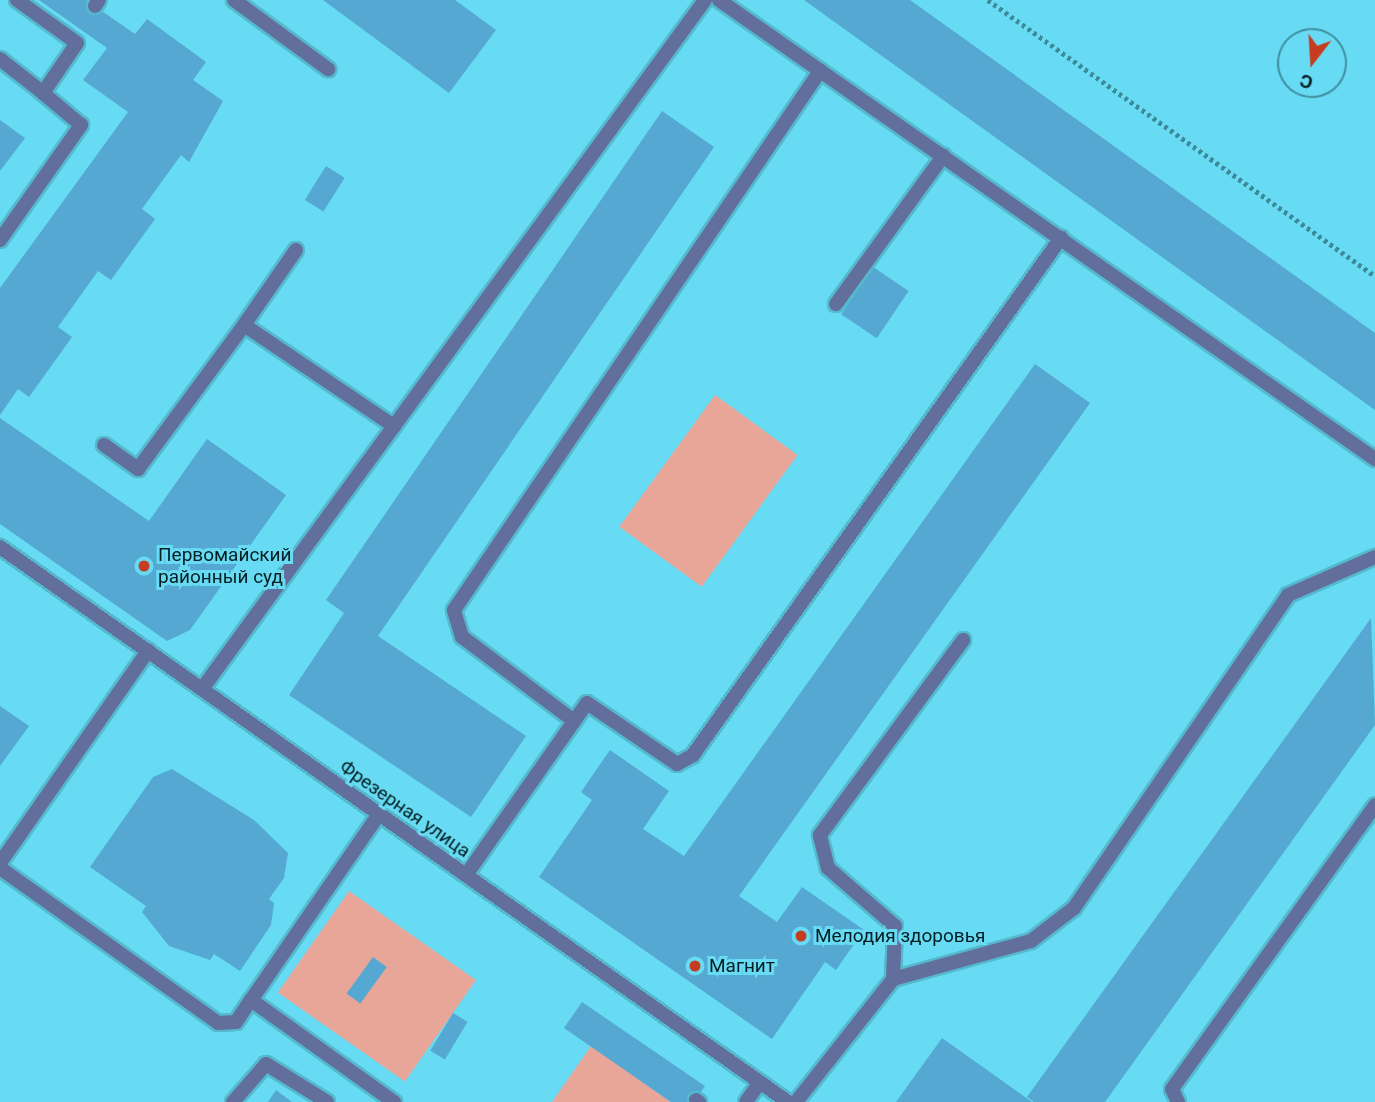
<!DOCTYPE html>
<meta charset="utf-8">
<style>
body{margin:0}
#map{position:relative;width:1375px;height:1102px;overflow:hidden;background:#67dbf3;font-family:Roboto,sans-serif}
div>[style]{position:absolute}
.green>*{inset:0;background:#e7a698;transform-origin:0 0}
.building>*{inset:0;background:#55a8d2;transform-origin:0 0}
.path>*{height:4.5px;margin-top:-2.25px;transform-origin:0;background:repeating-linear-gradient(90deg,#3d8b9a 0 3.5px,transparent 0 7px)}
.roads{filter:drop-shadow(2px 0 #55b9ce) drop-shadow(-2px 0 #55b9ce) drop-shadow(0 2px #55b9ce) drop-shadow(0 -2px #55b9ce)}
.lane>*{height:14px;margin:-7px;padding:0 7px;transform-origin:7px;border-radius:7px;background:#626e9b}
.street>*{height:14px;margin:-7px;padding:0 7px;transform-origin:7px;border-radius:7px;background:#626e9b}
.dots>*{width:19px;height:19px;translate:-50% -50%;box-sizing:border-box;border:4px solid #67dbf3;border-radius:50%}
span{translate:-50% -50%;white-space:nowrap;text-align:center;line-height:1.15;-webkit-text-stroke:6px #67dbf3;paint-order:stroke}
.poi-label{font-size:19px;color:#041e23}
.left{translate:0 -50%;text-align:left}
.street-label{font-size:19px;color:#041e23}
.north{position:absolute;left:1277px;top:28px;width:70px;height:70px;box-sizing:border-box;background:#67dbf3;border:2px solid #3f8fa0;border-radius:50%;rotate:197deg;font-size:19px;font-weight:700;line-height:28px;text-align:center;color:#041e23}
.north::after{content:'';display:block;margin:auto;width:24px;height:32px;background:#c63c20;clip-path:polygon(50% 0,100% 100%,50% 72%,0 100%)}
</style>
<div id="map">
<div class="green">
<i style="left:715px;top:395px;width:102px;height:163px;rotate:36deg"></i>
<i style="left:349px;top:891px;width:155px;height:124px;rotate:35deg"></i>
<i style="clip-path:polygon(591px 1046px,671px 1102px,552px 1102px)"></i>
</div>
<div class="building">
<i style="clip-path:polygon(39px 0,86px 0,135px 34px,147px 19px,206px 62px,193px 80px,223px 101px,189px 162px,181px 155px,142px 209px,155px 219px,111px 280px,98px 271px,58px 327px,72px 337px,29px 397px,18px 389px,0 415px,0 288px,128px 112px,83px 80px,107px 48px)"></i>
<i style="clip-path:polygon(323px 0,455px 0,496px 30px,449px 93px)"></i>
<i style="clip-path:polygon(804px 0,910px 0,1375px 333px,1375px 410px)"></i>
<i style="clip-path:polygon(662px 111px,714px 147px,378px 636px,526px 736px,471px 817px,289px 695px,344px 613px,326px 600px)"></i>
<i style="clip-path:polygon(0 120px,25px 138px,0 171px)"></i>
<i style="left:326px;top:166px;width:22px;height:40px;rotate:32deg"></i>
<i style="left:873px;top:267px;width:43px;height:57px;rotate:34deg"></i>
<i style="clip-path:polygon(1035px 364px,1090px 403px,739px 896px,777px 922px,802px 887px,864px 930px,836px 970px,825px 962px,772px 1039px,539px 877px,592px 800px,581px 792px,610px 750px,669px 791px,643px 829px,684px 856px)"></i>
<i style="clip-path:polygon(0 418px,149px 521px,207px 439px,286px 495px,190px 630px,167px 641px,0 524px)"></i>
<i style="clip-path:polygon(1371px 618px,1375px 725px,1105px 1102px,1034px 1102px,1027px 1097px)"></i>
<i style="clip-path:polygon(0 706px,29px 726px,0 766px)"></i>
<i style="clip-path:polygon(172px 769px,254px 820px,288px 853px,284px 878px,269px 899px,274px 903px,271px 925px,240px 971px,214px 954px,210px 960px,169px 946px,142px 912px,146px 906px,90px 867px,153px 777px)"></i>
<i style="left:373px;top:957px;width:17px;height:45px;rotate:36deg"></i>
<i style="clip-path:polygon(582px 1002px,705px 1086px,694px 1102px,671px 1102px,564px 1028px)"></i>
<i style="left:453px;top:1013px;width:17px;height:44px;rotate:31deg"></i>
<i style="clip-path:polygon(942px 1038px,1032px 1102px,896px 1102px)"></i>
<i style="clip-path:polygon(276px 1090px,292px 1102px,268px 1102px)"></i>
</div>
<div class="path">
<i style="left:988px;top:0;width:475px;rotate:35.5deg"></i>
</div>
<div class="roads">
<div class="lane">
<i style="left:234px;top:0;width:117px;rotate:36.3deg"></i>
<i style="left:719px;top:0;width:801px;rotate:34.98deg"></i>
<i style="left:95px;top:6px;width:7px;rotate:-56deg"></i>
<i style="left:0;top:59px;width:55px;rotate:38.3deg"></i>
<i style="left:0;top:240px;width:141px;rotate:-54.8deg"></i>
<i style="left:81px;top:125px;width:50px;rotate:-139.9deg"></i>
<i style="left:43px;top:93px;width:60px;rotate:-55.8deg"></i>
<i style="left:77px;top:43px;width:74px;rotate:-144.4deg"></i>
<i style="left:296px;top:250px;width:91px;rotate:124.7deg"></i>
<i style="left:244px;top:325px;width:181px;rotate:34deg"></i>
<i style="left:836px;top:304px;width:183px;rotate:-54.1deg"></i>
<i style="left:104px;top:445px;width:42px;rotate:35.2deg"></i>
<i style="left:138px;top:469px;width:179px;rotate:-53.6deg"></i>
<i style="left:202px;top:689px;width:853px;rotate:-53.87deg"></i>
<i style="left:574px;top:721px;width:140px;rotate:-143.1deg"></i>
<i style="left:462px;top:637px;width:28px;rotate:-107deg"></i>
<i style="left:454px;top:610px;width:652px;rotate:-55.82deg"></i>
<i style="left:379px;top:814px;width:226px;rotate:124.5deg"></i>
<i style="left:251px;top:1000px;width:176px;rotate:35.5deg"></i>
<i style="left:0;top:863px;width:259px;rotate:-55.1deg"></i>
<i style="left:0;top:868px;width:267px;rotate:35.4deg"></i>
<i style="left:218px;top:1023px;width:18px;rotate:-3deg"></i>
<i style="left:236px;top:1022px;width:27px;rotate:-56deg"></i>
<i style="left:466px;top:875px;width:210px;rotate:-54.9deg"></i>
<i style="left:587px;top:703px;width:109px;rotate:34.1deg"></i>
<i style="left:677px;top:764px;width:18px;rotate:-29deg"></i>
<i style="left:693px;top:755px;width:635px;rotate:-54.56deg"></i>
<i style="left:893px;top:979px;width:53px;rotate:-87.8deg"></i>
<i style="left:895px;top:926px;width:89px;rotate:-139.1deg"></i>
<i style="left:828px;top:868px;width:34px;rotate:-104deg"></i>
<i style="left:820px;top:835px;width:242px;rotate:-53.7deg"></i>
<i style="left:696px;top:1100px;width:4px;rotate:34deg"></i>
<i style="left:233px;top:1102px;width:50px;rotate:-49deg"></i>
<i style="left:266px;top:1064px;width:72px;rotate:31.9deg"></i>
<i style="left:746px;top:1102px;width:24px;rotate:-55deg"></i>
<i style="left:796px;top:1102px;width:157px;rotate:-51.7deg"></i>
<i style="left:893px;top:979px;width:143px;rotate:-15.4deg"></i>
<i style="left:1031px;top:941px;width:54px;rotate:-37.5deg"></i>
<i style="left:1074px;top:908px;width:379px;rotate:-55.6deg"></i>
<i style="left:1288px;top:595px;width:95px;rotate:-23.6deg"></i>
<i style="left:1178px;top:1102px;width:14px;rotate:-115deg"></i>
<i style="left:1172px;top:1089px;width:349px;rotate:-54.4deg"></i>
</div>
<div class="street">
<i style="left:0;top:547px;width:964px;rotate:35.16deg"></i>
</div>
</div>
<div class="dots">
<i style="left:144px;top:566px;background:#c63c20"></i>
<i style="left:801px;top:936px;background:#c63c20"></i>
<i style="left:695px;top:966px;background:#c63c20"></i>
</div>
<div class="poi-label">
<span class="left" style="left:158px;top:566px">Первомайский<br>районный суд</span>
<span class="left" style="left:815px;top:936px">Мелодия здоровья</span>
<span class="left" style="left:709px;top:966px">Магнит</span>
</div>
<div class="street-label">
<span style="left:405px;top:809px;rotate:35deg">Фрезерная улица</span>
</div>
<div class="north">С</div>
</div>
